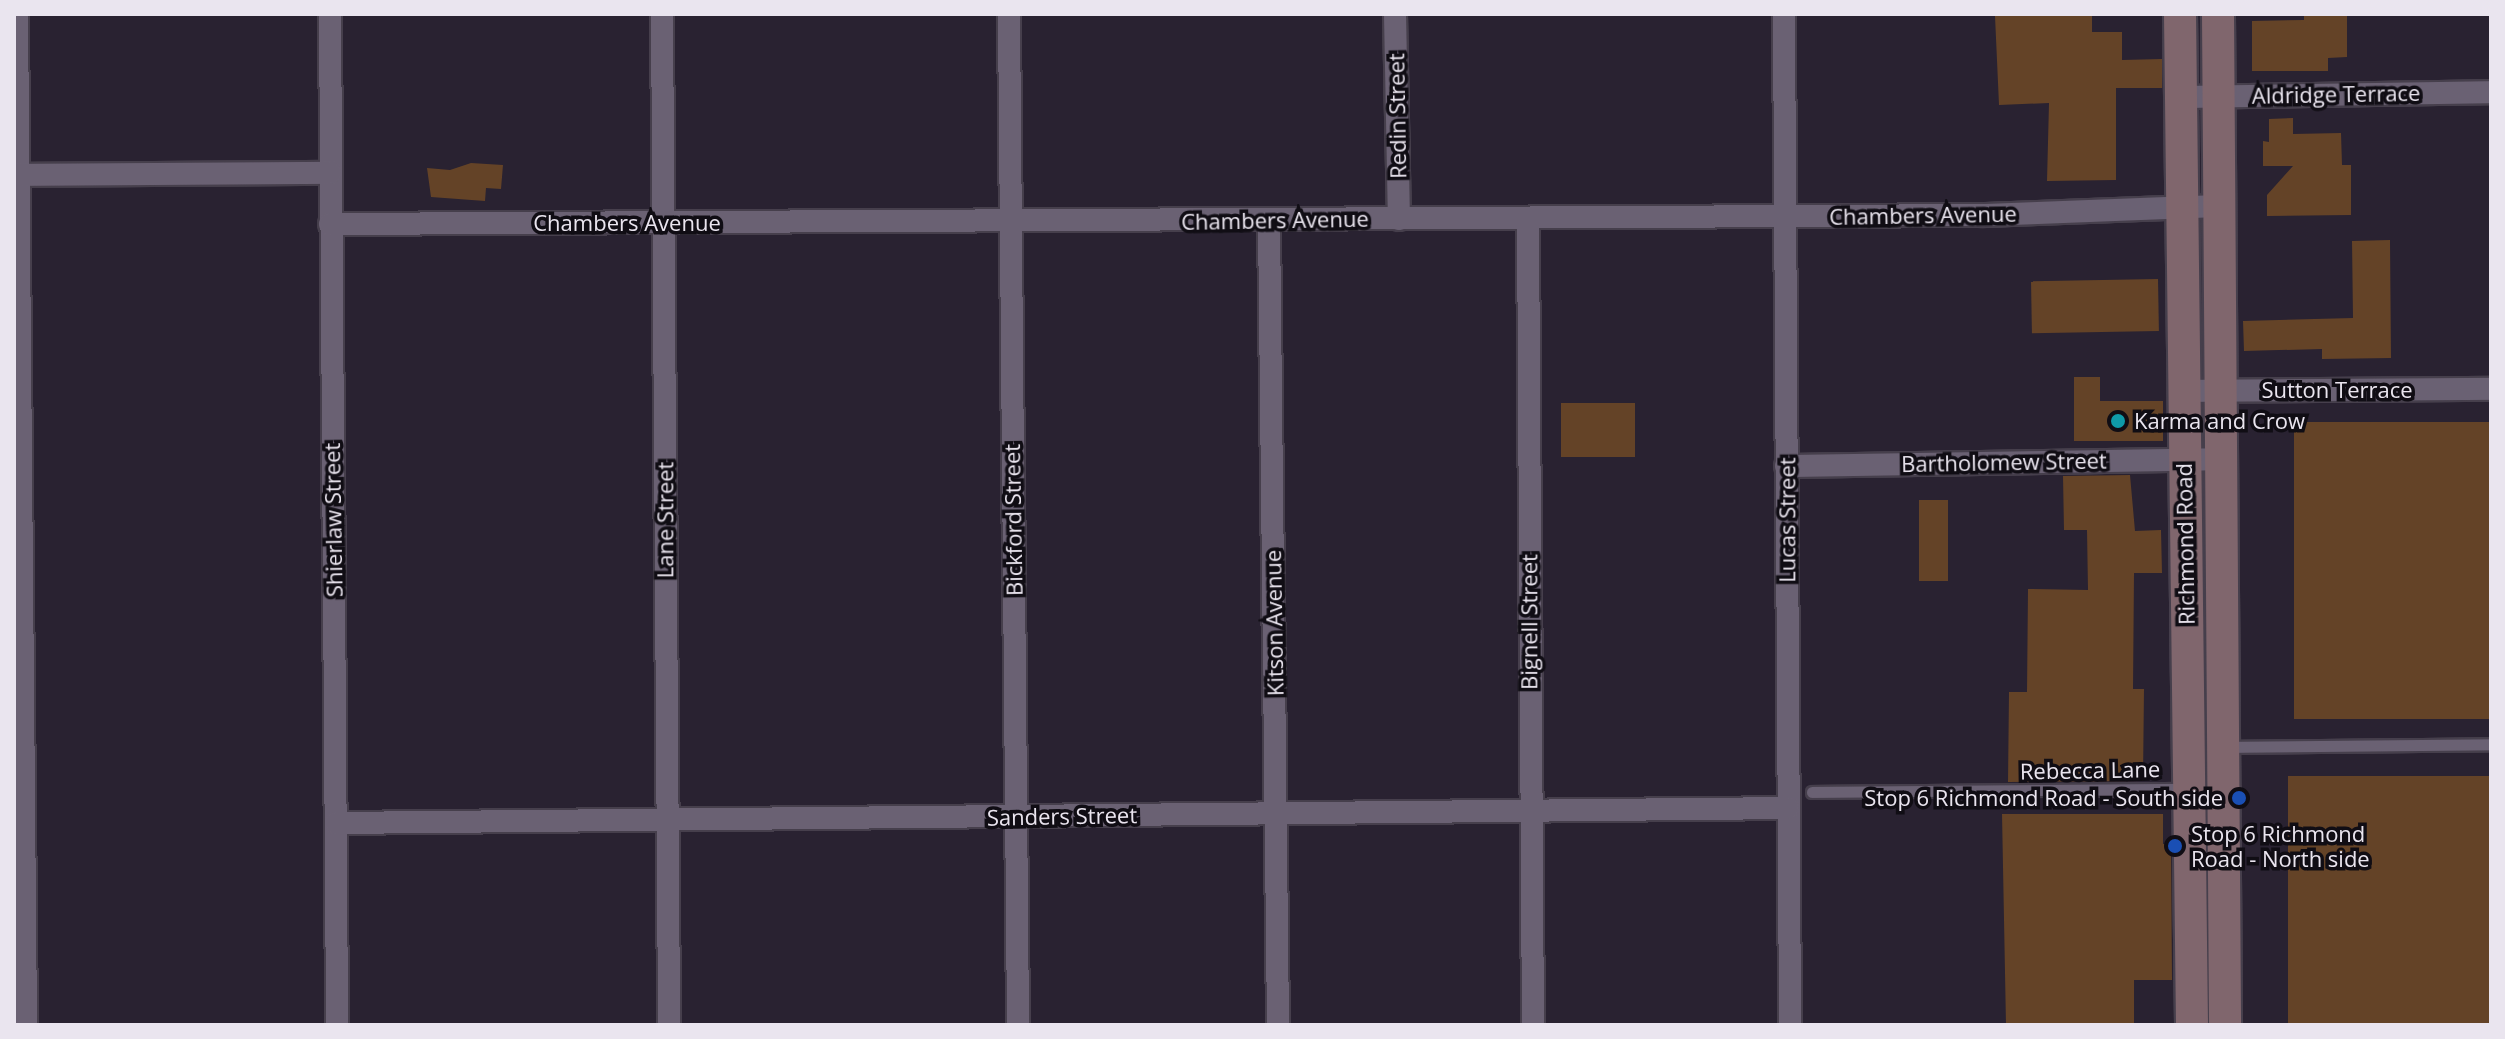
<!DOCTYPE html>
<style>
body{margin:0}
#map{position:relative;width:2505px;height:1039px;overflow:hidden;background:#292231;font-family:"Open Sans",sans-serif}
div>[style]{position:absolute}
.building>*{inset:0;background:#644327;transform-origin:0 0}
.roads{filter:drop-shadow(2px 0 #463f4c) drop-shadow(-2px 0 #463f4c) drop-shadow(0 2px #463f4c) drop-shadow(0 -2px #463f4c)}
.lane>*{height:11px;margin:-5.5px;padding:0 5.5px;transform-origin:5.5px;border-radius:5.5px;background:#6a6173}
.street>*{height:22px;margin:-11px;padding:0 11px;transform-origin:11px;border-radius:11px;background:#6a6173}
.secondary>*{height:32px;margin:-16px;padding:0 16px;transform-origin:16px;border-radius:16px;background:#80666d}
.dots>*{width:22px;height:22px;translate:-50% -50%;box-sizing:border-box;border:4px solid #100d14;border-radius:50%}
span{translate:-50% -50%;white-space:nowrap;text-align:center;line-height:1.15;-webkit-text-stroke:7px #100d14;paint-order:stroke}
.street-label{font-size:22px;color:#eae5ef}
.poi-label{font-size:22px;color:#eae5ef}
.left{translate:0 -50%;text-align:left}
.right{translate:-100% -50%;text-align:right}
.frame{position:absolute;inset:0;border:16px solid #eae5ef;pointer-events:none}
</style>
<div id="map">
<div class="building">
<i style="clip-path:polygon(2304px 14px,2347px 14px,2347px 57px,2328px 58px,2328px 71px,2252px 71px,2252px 21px,2304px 20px)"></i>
<i style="clip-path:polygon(1995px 16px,2092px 16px,2092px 32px,2122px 32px,2122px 60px,2162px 59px,2162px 88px,2116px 88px,2116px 180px,2047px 181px,2049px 103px,1999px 105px)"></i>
<i style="clip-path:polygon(2293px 118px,2293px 134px,2341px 133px,2342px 165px,2351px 165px,2351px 215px,2267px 216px,2267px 195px,2293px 166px,2263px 166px,2263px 141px,2269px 142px,2269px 119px)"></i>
<i style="clip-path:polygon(471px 163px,503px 165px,501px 189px,486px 188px,485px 201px,431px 197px,427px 168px,450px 170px)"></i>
<i style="clip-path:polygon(2390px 240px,2391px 358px,2322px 359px,2322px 349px,2244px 351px,2243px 321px,2353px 318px,2352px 241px)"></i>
<i style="left:2158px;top:279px;width:52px;height:127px;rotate:89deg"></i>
<i style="clip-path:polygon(2074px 377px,2100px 377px,2100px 401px,2163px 401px,2163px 441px,2074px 441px)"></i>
<i style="left:1561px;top:403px;width:74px;height:54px"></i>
<i style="left:2491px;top:422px;width:297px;height:197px;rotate:90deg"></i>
<i style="clip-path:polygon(2130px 475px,2135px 531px,2161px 530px,2162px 573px,2134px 573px,2133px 689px,2144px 689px,2143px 781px,2008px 782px,2009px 692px,2027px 692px,2028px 589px,2088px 590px,2087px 530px,2064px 530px,2063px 476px)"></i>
<i style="left:1919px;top:500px;width:29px;height:81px"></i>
<i style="left:2491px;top:776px;width:249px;height:203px;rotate:90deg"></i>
<i style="clip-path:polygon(2002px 814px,2163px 814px,2163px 844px,2171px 844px,2172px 980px,2134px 980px,2134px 1025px,2006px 1025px)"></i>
</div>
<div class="roads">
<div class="lane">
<i style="left:2224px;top:747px;width:267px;rotate:-0.6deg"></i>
<i style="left:1812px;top:792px;width:375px;rotate:-0.5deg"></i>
</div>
<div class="street">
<i style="left:17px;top:14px;width:1011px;rotate:89.49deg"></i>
<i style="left:330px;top:14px;width:1011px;rotate:89.6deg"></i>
<i style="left:662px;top:14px;width:1011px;rotate:89.6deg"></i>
<i style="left:1009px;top:14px;width:1011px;rotate:89.49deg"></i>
<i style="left:1395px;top:14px;width:205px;rotate:88.9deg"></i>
<i style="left:1784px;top:14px;width:1011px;rotate:89.66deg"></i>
<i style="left:2180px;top:97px;width:311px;rotate:-0.9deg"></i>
<i style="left:14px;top:175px;width:316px;rotate:-0.4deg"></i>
<i style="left:1528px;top:218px;width:807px;rotate:89.65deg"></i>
<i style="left:1269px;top:220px;width:805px;rotate:89.36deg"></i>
<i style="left:330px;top:224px;width:1654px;rotate:-0.31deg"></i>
<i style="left:1984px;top:215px;width:236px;rotate:-2.2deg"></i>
<i style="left:2182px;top:391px;width:309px;rotate:-0.4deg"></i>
<i style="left:1786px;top:466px;width:436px;rotate:-0.9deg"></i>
<i style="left:336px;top:823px;width:1452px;rotate:-0.59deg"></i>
</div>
<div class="secondary">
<i style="left:2180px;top:14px;width:1011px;rotate:89.32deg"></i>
<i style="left:2218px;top:14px;width:1011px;rotate:89.6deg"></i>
</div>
</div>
<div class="dots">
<i style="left:2118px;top:421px;background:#0f9aa8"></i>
<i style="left:2239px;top:798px;background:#1a4fb4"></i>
<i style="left:2175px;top:846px;background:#1a4fb4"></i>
</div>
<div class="street-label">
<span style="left:2336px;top:94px;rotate:-1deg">Aldridge Terrace</span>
<span style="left:1397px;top:116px;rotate:-91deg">Redin Street</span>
<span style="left:1923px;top:215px;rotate:-1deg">Chambers Avenue</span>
<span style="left:1275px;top:220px;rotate:-1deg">Chambers Avenue</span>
<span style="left:627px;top:223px">Chambers Avenue</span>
<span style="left:2337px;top:390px">Sutton Terrace</span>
<span style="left:2004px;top:462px;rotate:-1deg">Bartholomew Street</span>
<span style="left:333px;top:520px;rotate:-91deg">Shierlaw Street</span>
<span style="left:665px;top:520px;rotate:-90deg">Lane Street</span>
<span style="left:1013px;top:520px;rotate:-91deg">Bickford Street</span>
<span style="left:1787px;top:520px;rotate:-90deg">Lucas Street</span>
<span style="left:2185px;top:544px;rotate:-91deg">Richmond Road</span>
<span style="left:1529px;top:622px;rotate:-90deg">Bignell Street</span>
<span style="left:1274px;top:623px;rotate:-91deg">Kitson Avenue</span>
<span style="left:2090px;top:770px;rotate:-1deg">Rebecca Lane</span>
<span style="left:1062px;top:816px;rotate:-1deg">Sanders Street</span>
</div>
<div class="poi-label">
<span class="left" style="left:2134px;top:421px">Karma and Crow</span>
<span class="right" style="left:2223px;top:798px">Stop 6 Richmond Road - South side</span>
<span class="left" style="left:2191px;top:846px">Stop 6 Richmond<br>Road - North side</span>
</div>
<div class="frame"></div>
</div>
